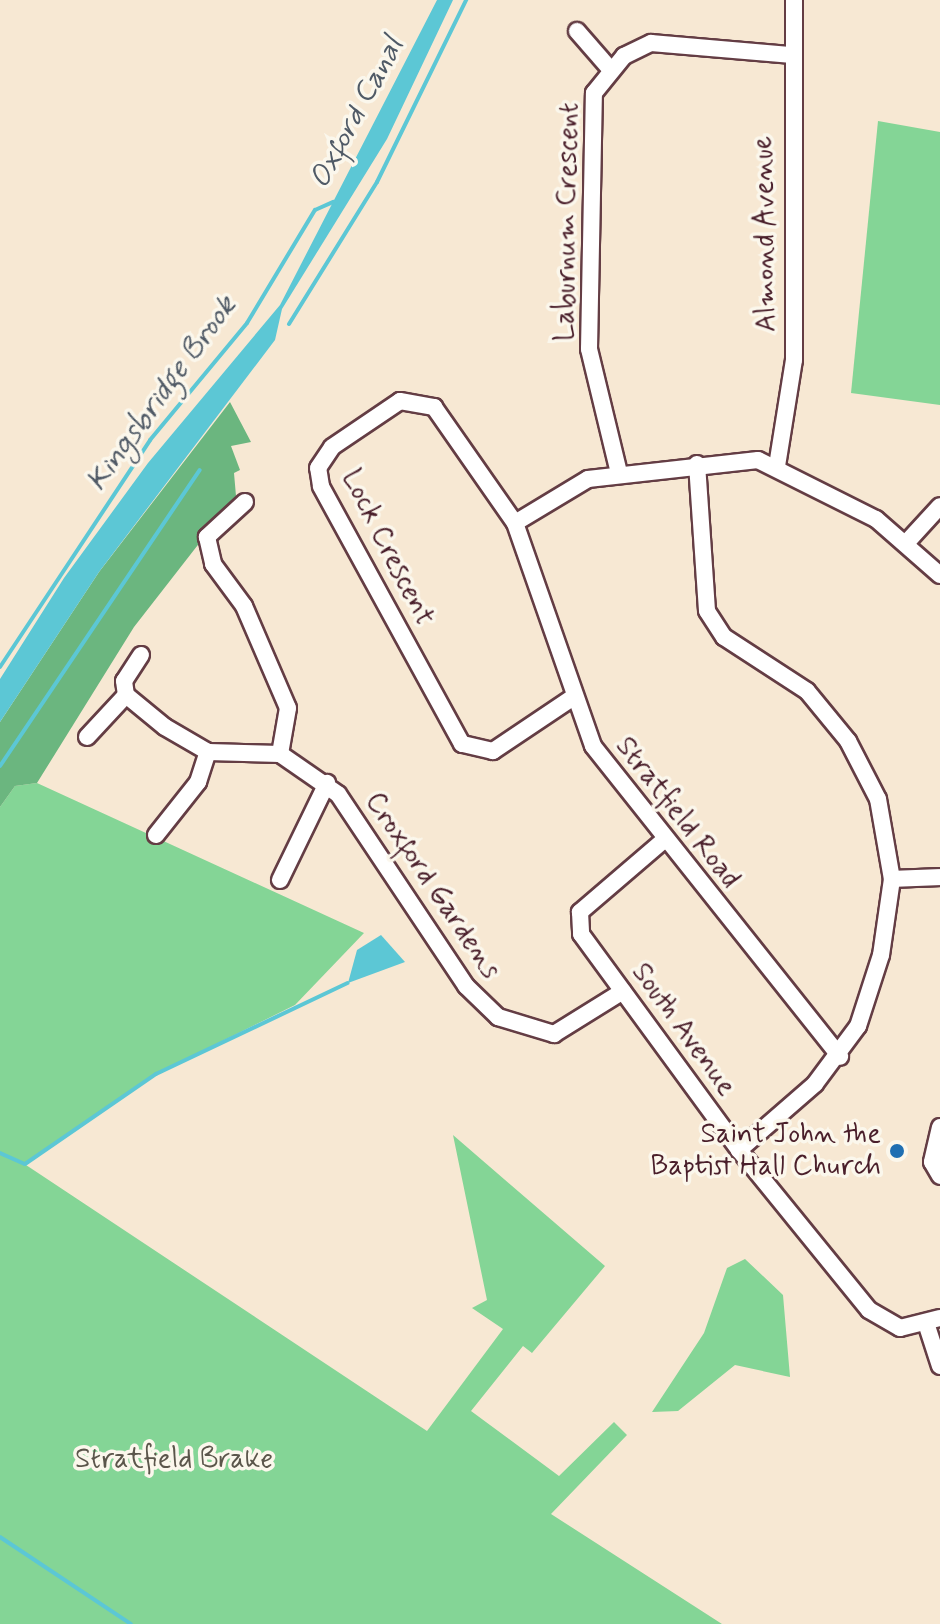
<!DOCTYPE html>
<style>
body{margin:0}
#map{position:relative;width:940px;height:1624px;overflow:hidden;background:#f7e8d3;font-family:Mynerve,sans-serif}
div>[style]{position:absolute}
.green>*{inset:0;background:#84d596}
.forest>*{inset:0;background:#6bb67f}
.water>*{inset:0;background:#5cc7d5}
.stream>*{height:4px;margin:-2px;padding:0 2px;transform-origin:2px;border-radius:2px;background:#5cc7d5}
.roads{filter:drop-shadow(2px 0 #643d44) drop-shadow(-2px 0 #643d44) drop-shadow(0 2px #643d44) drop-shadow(0 -2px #643d44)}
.minor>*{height:16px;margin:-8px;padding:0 8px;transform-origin:8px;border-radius:8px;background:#fff}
.dots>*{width:22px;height:22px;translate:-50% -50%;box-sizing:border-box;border:4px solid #fbf7ec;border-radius:50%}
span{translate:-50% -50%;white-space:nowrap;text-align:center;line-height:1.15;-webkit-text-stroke:7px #fbf7ec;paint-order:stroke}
.street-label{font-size:28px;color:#4a1f2b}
.poi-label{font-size:28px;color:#4a1f2b}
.right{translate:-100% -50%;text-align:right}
.park-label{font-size:28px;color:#5b564b}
.water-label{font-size:30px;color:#505a66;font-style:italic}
</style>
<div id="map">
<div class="green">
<i style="clip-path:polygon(878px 121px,940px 132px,940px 405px,851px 393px)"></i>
<i style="clip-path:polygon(37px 783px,364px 933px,295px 1005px,156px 1074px,26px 1165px,427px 1431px,503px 1329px,472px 1308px,487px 1300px,453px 1135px,605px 1266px,532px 1353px,523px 1346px,471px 1411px,559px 1476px,614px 1422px,627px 1435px,551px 1514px,722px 1624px,0 1624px,0 807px,15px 786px)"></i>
<i style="clip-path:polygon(745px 1259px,783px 1295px,790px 1377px,735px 1365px,678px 1411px,652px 1412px,704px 1333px,727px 1268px)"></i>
</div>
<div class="forest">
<i style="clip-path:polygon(230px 402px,251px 442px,231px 446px,240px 470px,234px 473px,236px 496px,134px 627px,37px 783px,15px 786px,0 807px,0 722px,99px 572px)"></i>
</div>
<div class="water">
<i style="clip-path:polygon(437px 0,453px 0,387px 139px,282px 309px,275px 340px,99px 572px,0 722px,0 679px,64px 578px,148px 463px,280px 305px)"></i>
<i style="clip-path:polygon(381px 935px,405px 962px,348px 983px,357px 950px)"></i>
</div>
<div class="stream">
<i style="left:289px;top:324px;width:167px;rotate:-58.2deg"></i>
<i style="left:377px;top:182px;width:203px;rotate:-63.9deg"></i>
<i style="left:0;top:667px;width:272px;rotate:-56.5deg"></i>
<i style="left:150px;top:440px;width:152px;rotate:-50.3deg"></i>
<i style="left:247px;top:323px;width:132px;rotate:-59deg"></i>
<i style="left:315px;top:210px;width:20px;rotate:-24deg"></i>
<i style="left:0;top:766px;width:357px;rotate:-56deg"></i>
<i style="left:0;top:1153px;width:27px;rotate:24deg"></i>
<i style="left:25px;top:1164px;width:159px;rotate:-34.5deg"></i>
<i style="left:156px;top:1074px;width:212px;rotate:-25.4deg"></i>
<i style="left:0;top:1537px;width:157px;rotate:33.6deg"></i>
</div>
<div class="roads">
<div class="minor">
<i style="left:577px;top:31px;width:50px;rotate:49deg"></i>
<i style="left:697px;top:464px;width:147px;rotate:86.1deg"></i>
<i style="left:707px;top:611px;width:31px;rotate:57deg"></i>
<i style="left:724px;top:637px;width:99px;rotate:33deg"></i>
<i style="left:807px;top:691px;width:65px;rotate:50.6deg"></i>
<i style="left:848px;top:741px;width:65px;rotate:62.7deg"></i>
<i style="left:878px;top:799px;width:81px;rotate:80.1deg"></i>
<i style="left:892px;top:879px;width:77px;rotate:98.2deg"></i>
<i style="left:881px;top:955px;width:75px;rotate:107.9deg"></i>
<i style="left:858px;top:1026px;width:72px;rotate:126.6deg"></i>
<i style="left:815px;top:1084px;width:101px;rotate:139deg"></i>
<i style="left:777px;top:466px;width:107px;rotate:-80.9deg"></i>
<i style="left:794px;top:360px;width:360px;rotate:-90deg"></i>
<i style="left:619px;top:473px;width:128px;rotate:-103.6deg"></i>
<i style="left:589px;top:349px;width:256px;rotate:-88.9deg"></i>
<i style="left:594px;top:93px;width:48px;rotate:-51deg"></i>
<i style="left:624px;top:56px;width:30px;rotate:-26deg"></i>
<i style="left:651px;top:43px;width:142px;rotate:4.9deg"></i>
<i style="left:245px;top:502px;width:52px;rotate:137.4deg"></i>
<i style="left:207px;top:537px;width:28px;rotate:77deg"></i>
<i style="left:213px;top:564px;width:52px;rotate:53.6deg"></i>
<i style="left:244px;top:606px;width:111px;rotate:66.7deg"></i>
<i style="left:288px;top:708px;width:47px;rotate:99.9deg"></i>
<i style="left:515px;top:523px;width:85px;rotate:-31.1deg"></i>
<i style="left:588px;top:479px;width:171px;rotate:-6.4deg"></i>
<i style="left:758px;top:460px;width:132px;rotate:26.6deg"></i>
<i style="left:876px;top:519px;width:85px;rotate:41.2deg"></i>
<i style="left:908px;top:541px;width:47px;rotate:-47.6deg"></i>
<i style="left:141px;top:655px;width:31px;rotate:123deg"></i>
<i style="left:124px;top:681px;width:14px;rotate:82deg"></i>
<i style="left:126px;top:695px;width:50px;rotate:39.4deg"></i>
<i style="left:165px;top:727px;width:50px;rotate:30.2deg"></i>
<i style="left:208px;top:752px;width:72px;rotate:1.6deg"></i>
<i style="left:280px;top:754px;width:70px;rotate:34.6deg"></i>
<i style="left:338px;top:794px;width:231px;rotate:56.3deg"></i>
<i style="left:466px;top:986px;width:45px;rotate:44.1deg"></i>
<i style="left:498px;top:1017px;width:59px;rotate:16.9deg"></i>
<i style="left:554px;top:1034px;width:81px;rotate:-31.9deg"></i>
<i style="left:575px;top:696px;width:99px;rotate:146.1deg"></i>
<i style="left:493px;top:751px;width:32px;rotate:-167deg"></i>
<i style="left:462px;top:744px;width:294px;rotate:-118.7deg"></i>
<i style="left:321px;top:486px;width:18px;rotate:-99deg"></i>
<i style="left:318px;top:468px;width:25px;rotate:-56deg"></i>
<i style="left:332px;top:447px;width:82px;rotate:-34.1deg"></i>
<i style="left:400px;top:401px;width:35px;rotate:10deg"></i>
<i style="left:434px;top:407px;width:141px;rotate:55.1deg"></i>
<i style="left:515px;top:523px;width:236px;rotate:70.7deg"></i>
<i style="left:593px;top:746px;width:397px;rotate:51.5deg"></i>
<i style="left:87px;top:737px;width:57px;rotate:-47.1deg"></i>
<i style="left:156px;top:835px;width:68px;rotate:-51.6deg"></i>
<i style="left:198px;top:782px;width:32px;rotate:-72deg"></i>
<i style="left:664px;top:840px;width:111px;rotate:139.4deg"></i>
<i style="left:580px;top:912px;width:22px;rotate:87deg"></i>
<i style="left:581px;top:934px;width:268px;rotate:53.8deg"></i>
<i style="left:739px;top:1150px;width:206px;rotate:50.9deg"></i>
<i style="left:869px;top:1310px;width:36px;rotate:30deg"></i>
<i style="left:900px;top:1328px;width:41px;rotate:-14deg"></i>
<i style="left:892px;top:879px;width:48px;rotate:-2.4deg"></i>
<i style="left:280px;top:880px;width:108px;rotate:-64.1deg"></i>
<i style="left:940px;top:1127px;width:36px;rotate:103deg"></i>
<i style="left:932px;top:1162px;width:16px;rotate:60deg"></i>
<i style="left:927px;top:1326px;width:42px;rotate:72deg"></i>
</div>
</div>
<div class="dots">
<i style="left:897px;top:1151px;background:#1f6fb2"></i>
</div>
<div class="street-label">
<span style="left:568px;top:222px;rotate:-89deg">Laburnum Crescent</span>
<span style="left:766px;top:234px;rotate:-91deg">Almond Avenue</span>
<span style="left:387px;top:548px;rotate:63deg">Lock Crescent</span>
<span style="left:677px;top:813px;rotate:52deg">Stratfield Road</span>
<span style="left:432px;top:886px;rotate:56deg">Croxford Gardens</span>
<span style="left:683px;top:1030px;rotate:54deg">South Avenue</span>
</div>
<div class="poi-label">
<span class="right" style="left:881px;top:1151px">Saint John the<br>Baptist Hall Church</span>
</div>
<div class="park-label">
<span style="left:174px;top:1460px">Stratfield Brake</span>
</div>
<div class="water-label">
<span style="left:357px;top:113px;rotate:-62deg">Oxford Canal</span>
<span style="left:162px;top:394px;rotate:-54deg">Kingsbridge Brook</span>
</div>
</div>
